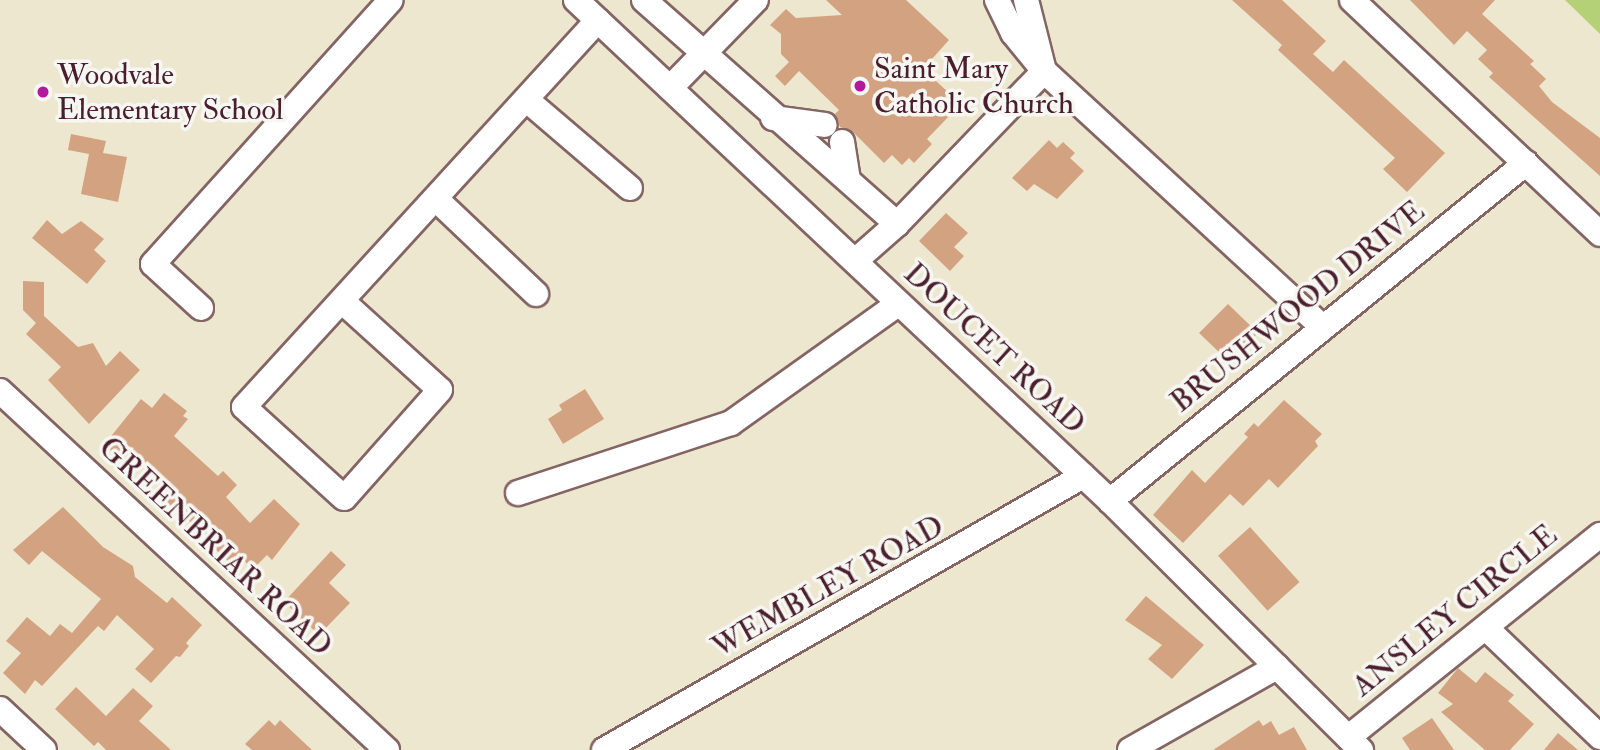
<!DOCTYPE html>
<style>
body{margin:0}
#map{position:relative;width:1600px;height:750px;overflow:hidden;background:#eee7cf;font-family:"IM FELL Double Pica",serif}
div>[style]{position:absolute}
.green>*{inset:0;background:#b5d178}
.building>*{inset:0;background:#d3a381;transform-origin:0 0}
.roads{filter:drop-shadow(2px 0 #836564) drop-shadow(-2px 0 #836564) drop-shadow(0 2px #836564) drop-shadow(0 -2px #836564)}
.minor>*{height:24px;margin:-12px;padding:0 12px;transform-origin:12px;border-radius:12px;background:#fff}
.dots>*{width:19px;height:19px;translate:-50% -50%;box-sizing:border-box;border:4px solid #f6f6f2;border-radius:50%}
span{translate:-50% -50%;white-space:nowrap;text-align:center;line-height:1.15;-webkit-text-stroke:7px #f6f6f2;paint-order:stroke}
.poi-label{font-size:30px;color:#4a1f2b}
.left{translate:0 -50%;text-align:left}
.street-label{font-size:30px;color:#4a1f2b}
</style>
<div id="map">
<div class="green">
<i style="clip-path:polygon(1565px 0,1600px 0,1600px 34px)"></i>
</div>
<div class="building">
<i style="clip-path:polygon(826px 0,906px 0,949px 40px,923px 69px,949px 93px,942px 100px,954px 111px,927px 139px,932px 144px,914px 163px,909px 158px,902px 165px,892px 155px,884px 163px,853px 132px,840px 127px,835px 114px,839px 110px,799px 71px,785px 86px,775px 76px,789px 62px,781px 54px,781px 34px,770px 25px,786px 9px,796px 18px,842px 15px)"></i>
<i style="clip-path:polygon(1232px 0,1282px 0,1326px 41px,1313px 54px,1333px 72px,1344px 60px,1445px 153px,1407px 192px,1383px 169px,1395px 158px,1278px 50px,1282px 45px)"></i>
<i style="clip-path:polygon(1410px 0,1495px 0,1482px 14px,1534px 61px,1530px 64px,1546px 79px,1539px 86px,1552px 102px,1600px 138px,1600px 176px,1489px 77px,1493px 73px,1478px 59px,1487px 50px,1467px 31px,1454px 45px)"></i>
<i style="clip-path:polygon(71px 134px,106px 141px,103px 153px,127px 157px,118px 202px,81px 194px,89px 154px,68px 150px)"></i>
<i style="clip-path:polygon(1049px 140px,1057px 148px,1063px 142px,1075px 153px,1070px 158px,1084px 171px,1057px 199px,1034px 184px,1027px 191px,1012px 178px)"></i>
<i style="clip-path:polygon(946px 213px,968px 233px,954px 247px,964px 256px,950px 271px,919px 241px)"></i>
<i style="clip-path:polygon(47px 220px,62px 234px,81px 221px,104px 239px,94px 250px,106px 261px,87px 284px,32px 238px)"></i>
<i style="clip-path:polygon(23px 281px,44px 282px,44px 316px,78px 347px,93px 343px,106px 366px,120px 351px,140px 370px,89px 424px,48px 380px,61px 367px,26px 334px,36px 323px,23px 310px)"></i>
<i style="clip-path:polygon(1228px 304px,1258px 333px,1240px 351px,1231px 343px,1221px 354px,1199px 333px)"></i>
<i style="clip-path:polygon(585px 389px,604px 419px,563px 444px,548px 419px,562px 410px,559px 405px)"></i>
<i style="clip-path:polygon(164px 393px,187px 411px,183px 416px,188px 419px,174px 436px,218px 476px,223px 471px,237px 485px,226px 497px,250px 523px,274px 499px,300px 524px,272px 560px,267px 555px,253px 569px,242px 559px,234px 567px,212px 546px,217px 542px,164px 502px,166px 498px,159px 493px,169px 482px,136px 456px,129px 465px,104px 445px,141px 399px,152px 408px)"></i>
<i style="clip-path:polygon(1284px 400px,1322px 434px,1315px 441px,1318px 446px,1278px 488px,1269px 479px,1243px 506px,1230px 494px,1183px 543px,1153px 515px,1192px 470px,1205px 483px,1248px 437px,1244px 434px,1254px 423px,1258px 427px)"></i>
<i style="clip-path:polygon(63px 507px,103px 547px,133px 566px,135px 577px,167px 603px,172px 597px,202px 625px,186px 643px,189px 646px,180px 657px,176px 656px,151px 683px,135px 669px,154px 649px,117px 615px,104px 631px,98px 626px,42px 686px,35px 680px,25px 694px,3px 673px,21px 653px,6px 641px,27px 617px,50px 636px,60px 624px,72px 633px,101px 599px,42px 551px,29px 565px,13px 550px)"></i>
<i style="left:1250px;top:527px;width:74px;height:43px;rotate:48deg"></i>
<i style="clip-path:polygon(331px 551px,346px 565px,329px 583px,350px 603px,319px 635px,284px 602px)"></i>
<i style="clip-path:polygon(1146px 596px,1204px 645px,1172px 679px,1148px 659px,1162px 645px,1125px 620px)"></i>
<i style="clip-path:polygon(1458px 668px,1476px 683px,1485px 672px,1514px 695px,1508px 701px,1534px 724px,1510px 750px,1485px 750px,1441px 712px,1453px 704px,1438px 693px)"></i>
<i style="clip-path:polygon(76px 687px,106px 716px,133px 688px,153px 706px,139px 721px,171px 750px,106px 750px,98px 742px,94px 746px,55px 709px)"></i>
<i style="clip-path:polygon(1432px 718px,1454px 750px,1410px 750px,1402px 738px)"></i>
<i style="clip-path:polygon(269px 720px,275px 726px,280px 720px,312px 750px,252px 750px,245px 744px)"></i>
<i style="clip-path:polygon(1259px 720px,1263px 726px,1271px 721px,1279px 735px,1294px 727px,1307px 750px,1213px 750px)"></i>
<i style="clip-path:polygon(1558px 733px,1578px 750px,1544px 750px)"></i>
</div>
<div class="roads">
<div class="minor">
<i style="left:576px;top:0;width:732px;rotate:43.17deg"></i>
<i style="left:1110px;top:501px;width:354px;rotate:44.8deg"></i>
<i style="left:644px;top:0;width:338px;rotate:41.5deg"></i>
<i style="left:897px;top:224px;width:212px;rotate:-46.1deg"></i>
<i style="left:1044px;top:71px;width:73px;rotate:-104.2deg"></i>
<i style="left:997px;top:0;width:37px;rotate:64deg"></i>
<i style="left:1013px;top:33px;width:49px;rotate:50.8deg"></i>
<i style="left:1044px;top:71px;width:379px;rotate:42.6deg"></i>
<i style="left:1352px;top:0;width:341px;rotate:43.3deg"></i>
<i style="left:670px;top:88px;width:123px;rotate:-45.7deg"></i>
<i style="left:528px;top:101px;width:134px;rotate:40.5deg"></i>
<i style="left:773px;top:118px;width:52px;rotate:7.7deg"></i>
<i style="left:842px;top:142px;width:36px;rotate:81deg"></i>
<i style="left:436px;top:199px;width:138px;rotate:43.5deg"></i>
<i style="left:855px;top:261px;width:56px;rotate:-41.4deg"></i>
<i style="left:342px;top:301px;width:132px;rotate:42.2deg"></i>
<i style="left:440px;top:390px;width:144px;rotate:131.6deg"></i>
<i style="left:344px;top:498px;width:135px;rotate:-137.7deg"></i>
<i style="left:244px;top:407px;width:524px;rotate:-47.55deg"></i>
<i style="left:201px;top:308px;width:65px;rotate:-137.5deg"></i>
<i style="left:153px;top:264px;width:355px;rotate:-48deg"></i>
<i style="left:0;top:391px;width:528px;rotate:42.85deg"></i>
<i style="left:518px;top:493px;width:224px;rotate:-18.2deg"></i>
<i style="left:731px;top:423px;width:206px;rotate:-35.5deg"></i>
<i style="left:1110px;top:501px;width:536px;rotate:-39.09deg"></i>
<i style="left:1486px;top:628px;width:158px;rotate:43.7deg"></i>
<i style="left:0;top:709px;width:60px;rotate:43deg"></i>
<i style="left:1350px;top:736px;width:321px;rotate:-38.8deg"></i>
<i style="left:604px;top:750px;width:552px;rotate:-29.77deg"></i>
<i style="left:1130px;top:750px;width:169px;rotate:-29.5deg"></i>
</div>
</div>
<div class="dots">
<i style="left:860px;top:86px;background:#b5179e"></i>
<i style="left:43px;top:92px;background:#b5179e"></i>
</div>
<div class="poi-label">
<span class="left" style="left:874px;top:86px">Saint Mary<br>Catholic Church</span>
<span class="left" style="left:57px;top:92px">Woodvale<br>Elementary School</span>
</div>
<div class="street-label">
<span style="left:1298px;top:307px;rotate:-39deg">BRUSHWOOD DRIVE</span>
<span style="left:994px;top:349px;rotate:43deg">DOUCET ROAD</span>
<span style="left:215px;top:547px;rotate:43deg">GREENBRIAR ROAD</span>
<span style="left:828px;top:587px;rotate:-29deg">WEMBLEY ROAD</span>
<span style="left:1455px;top:611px;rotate:-39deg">ANSLEY CIRCLE</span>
</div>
</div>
